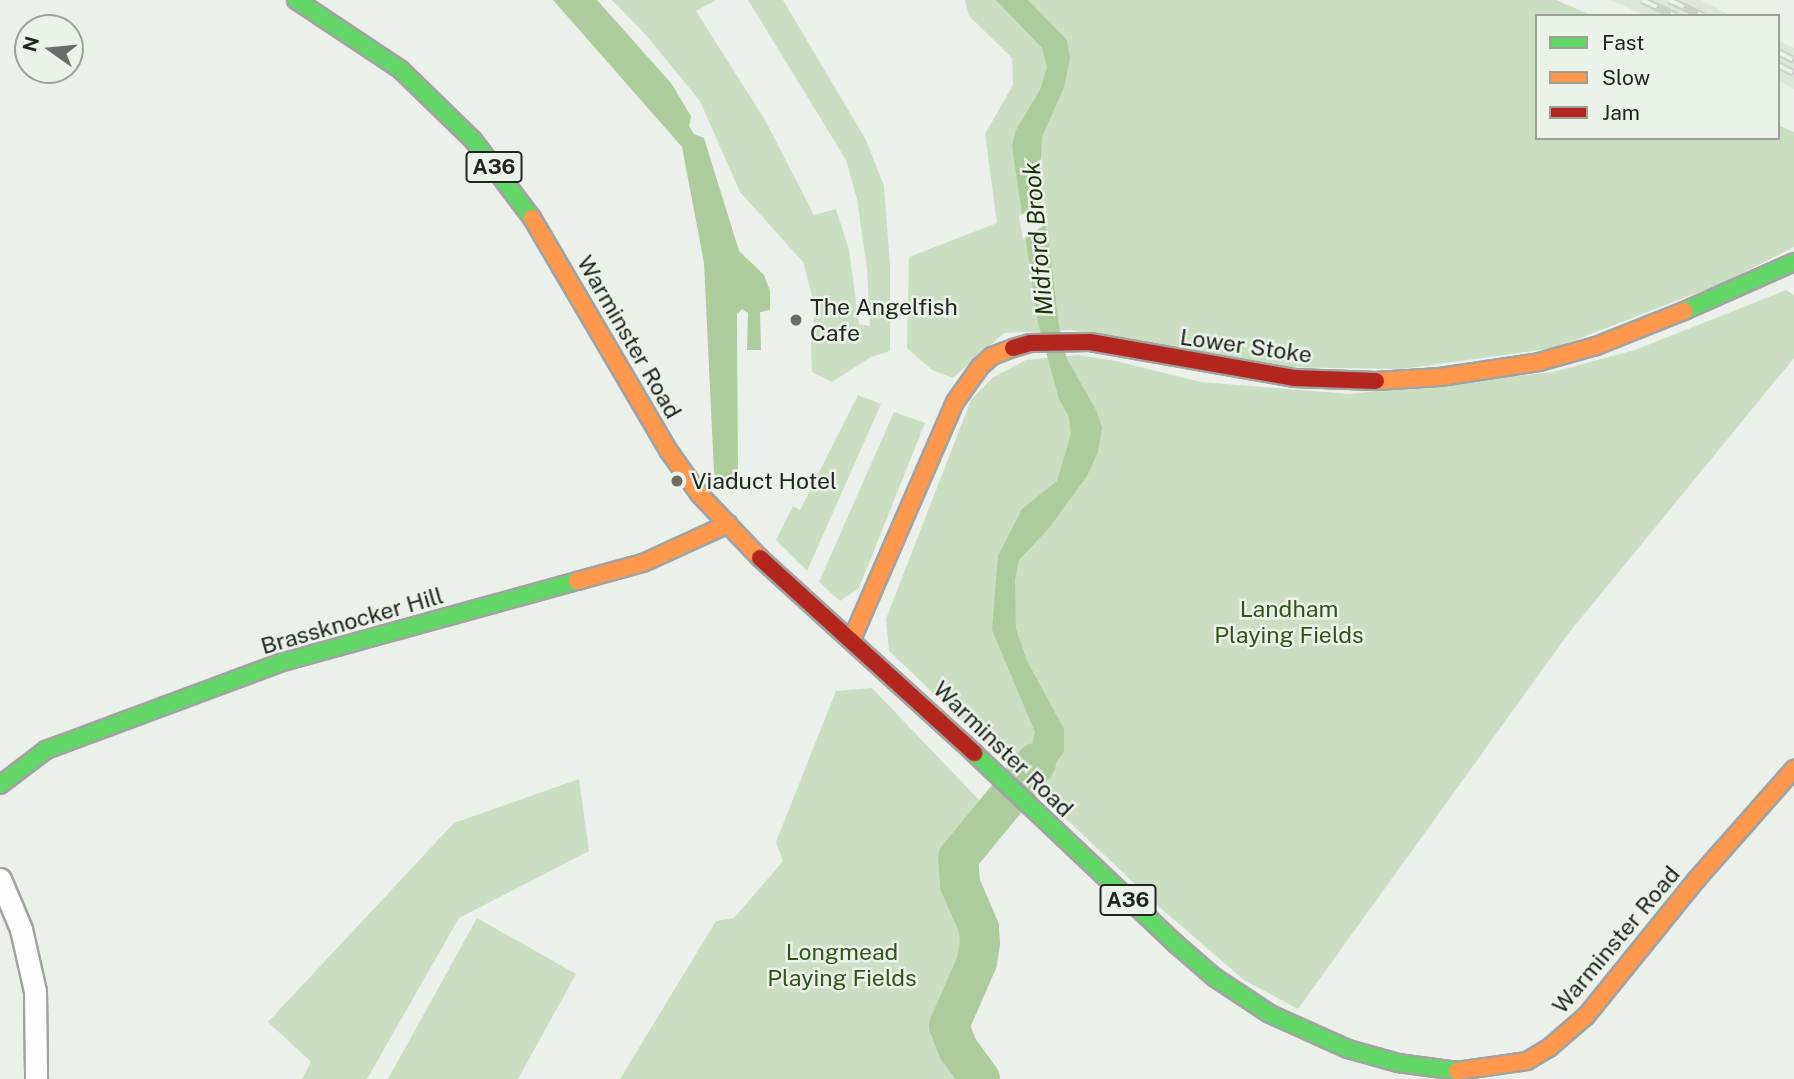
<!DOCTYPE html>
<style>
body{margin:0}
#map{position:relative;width:1794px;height:1079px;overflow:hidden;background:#ecf0eb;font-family:"Public Sans",sans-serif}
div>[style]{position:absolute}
.built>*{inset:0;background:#dde6db}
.green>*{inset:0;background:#cadec2}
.water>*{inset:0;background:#accc9e}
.pier>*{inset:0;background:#ecf0eb}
.river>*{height:40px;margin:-20px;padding:0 20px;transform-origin:20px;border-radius:20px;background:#accc9e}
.roads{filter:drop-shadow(2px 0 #a1a3a0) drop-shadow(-2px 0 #a1a3a0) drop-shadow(0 2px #a1a3a0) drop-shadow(0 -2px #a1a3a0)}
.street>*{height:21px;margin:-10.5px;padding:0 10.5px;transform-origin:10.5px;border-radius:10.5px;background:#fcfdfc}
.fast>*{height:16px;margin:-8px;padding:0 8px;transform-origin:8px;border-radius:8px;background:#63d668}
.slow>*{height:16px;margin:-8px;padding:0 8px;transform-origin:8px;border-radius:8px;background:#ff974d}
.jam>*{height:16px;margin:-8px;padding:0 8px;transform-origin:8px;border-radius:8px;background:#b3261e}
.rail>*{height:8px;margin-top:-4px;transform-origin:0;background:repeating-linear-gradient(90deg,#ebf2e9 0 16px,#cdcecd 0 32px);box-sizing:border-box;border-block:2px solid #cdcecd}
.dots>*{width:19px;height:19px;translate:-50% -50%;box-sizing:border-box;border:4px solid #ebf2e9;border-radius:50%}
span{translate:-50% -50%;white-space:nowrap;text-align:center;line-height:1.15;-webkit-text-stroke:5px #ebf2e9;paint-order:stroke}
.shield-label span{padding:2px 5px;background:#ebf2e9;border:2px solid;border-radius:5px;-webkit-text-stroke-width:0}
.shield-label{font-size:21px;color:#222522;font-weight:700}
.poi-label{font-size:23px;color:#222522}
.left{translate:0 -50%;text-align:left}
.street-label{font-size:23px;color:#222522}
.park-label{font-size:23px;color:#2d5617}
.water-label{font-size:24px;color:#183407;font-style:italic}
.legend{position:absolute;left:1535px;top:14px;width:245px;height:126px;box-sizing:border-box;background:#ebf2e9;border:2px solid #9ba099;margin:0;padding:9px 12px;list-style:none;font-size:21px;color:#222522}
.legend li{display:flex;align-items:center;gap:14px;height:35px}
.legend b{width:35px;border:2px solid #9ba099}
.north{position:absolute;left:14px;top:14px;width:70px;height:70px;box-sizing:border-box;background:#ebf2e9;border:2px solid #9ba099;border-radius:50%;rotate:285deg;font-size:19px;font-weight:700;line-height:28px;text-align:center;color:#222522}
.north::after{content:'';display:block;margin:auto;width:24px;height:32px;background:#696c68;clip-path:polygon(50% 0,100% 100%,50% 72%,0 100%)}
</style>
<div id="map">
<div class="built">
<i style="clip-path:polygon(1611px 0,1701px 0,1732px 16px,1645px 16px)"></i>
<i style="clip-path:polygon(1778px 40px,1794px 48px,1794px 89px,1778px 81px)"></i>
</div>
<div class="green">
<i style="clip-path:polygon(612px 0,716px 0,696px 11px,765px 120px,814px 215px,836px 209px,849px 250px,859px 324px,870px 326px,867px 269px,857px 199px,846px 160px,748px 0,783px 0,866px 140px,884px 186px,890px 264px,890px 351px,871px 357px,832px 382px,812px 372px,811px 345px,815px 307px,803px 262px,740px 192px,700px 101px,645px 34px)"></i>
<i style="clip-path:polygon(965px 0,1556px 0,1593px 16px,1537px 16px,1537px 138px,1778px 138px,1778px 125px,1794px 132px,1794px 247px,1725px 282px,1555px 348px,1402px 369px,1273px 367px,1071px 330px,1004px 333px,953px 378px,932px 370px,907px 348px,909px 257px,997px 223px,985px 134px,1013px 85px,1012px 58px,969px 16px)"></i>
<i style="clip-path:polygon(1786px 290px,1794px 295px,1794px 358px,1568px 634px,1298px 1009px,1244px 980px,1157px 905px,889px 651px,886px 619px,971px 400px,992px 378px,1026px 360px,1078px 355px,1116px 361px,1201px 382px,1350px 394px,1553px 372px,1635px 350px)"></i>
<i style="clip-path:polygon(858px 395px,881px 404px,807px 571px,776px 540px,793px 506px,800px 510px)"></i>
<i style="clip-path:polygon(894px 412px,925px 423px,859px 588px,840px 601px,819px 582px)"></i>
<i style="clip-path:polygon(872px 688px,981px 802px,951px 842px,942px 869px,965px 947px,960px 975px,942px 1019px,938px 1047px,955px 1071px,967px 1079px,620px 1079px,716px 921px,734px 918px,783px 861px,776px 842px,836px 691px)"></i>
<i style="clip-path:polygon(579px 779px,589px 851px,459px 918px,367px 1079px,302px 1079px,311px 1062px,268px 1022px,454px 823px)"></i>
<i style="clip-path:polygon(477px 918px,576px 974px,518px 1079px,388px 1079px)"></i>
</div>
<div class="water">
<i style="clip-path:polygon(553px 0,597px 0,671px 83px,691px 116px,689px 126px,694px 134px,704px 138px,739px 251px,764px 275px,770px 291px,770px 310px,760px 312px,761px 350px,747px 350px,748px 313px,742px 309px,737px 314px,738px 483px,718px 484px,714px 472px,704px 263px,682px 147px)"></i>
<i style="clip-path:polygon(996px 0,1028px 0,1067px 40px,1070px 59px,1064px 87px,1042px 137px,1039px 193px,1050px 251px,1059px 326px,1067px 359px,1096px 410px,1102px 427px,1098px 452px,1087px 476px,1050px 527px,1019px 560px,1015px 580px,1016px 629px,1027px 661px,1064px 729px,1064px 752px,1025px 801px,1008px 785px,1028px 763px,1035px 732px,992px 630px,998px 556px,1022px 509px,1057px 481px,1071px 434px,1069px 417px,1059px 399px,1038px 323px,1012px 146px,1016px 130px,1040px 90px,1047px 67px,1042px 48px)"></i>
</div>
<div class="pier">
<i style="clip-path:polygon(1044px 201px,1048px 223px,1023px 239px,1019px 216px)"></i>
</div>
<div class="river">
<i style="left:980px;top:1079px;width:37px;rotate:-126deg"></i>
<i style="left:958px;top:1049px;width:25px;rotate:-111deg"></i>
<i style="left:949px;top:1026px;width:70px;rotate:-66.4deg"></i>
<i style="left:977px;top:962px;width:19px;rotate:-81deg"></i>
<i style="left:980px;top:943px;width:15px;rotate:-94deg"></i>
<i style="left:979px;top:928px;width:48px;rotate:-113.4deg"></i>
<i style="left:960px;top:884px;width:26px;rotate:-94deg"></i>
<i style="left:958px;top:858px;width:123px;rotate:-50.6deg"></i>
</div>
<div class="roads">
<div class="street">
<i style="left:0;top:879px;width:54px;rotate:67.2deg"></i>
<i style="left:21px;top:929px;width:64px;rotate:77.3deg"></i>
<i style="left:35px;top:991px;width:88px;rotate:89.3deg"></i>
</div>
<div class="fast">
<i style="left:296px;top:0;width:125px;rotate:33.6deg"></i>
<i style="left:400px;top:69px;width:102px;rotate:44.2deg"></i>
<i style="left:473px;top:140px;width:98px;rotate:52.9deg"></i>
<i style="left:1684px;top:311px;width:120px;rotate:-24deg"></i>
<i style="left:974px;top:753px;width:278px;rotate:43.4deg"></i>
<i style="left:1176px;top:944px;width:50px;rotate:41deg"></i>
<i style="left:1214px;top:977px;width:67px;rotate:33.5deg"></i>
<i style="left:1270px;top:1014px;width:85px;rotate:24.2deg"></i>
<i style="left:1348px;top:1049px;width:52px;rotate:15.6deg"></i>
<i style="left:1398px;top:1063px;width:60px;rotate:7.7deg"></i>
<i style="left:0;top:785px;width:58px;rotate:-37.3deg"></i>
<i style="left:46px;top:750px;width:253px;rotate:-20.4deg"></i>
<i style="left:283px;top:662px;width:305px;rotate:-15.4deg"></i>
</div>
<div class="slow">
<i style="left:532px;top:218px;width:269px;rotate:59.6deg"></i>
<i style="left:668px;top:450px;width:55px;rotate:54.6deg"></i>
<i style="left:700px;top:495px;width:87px;rotate:46.4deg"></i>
<i style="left:1376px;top:381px;width:64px;rotate:-3.6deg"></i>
<i style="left:1440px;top:377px;width:100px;rotate:-8.6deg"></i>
<i style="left:1539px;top:362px;width:59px;rotate:-15.7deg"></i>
<i style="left:1596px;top:346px;width:95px;rotate:-21.7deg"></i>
<i style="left:577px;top:581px;width:68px;rotate:-15.3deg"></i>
<i style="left:643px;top:563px;width:94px;rotate:-24.6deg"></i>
<i style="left:852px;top:639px;width:258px;rotate:-66.5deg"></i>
<i style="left:955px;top:402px;width:43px;rotate:-54.5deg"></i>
<i style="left:980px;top:367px;width:16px;rotate:-43deg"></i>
<i style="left:992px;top:356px;width:22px;rotate:-21deg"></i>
<i style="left:1457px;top:1071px;width:71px;rotate:-8.1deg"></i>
<i style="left:1527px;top:1061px;width:26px;rotate:-31deg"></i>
<i style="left:1549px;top:1048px;width:49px;rotate:-40.9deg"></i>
<i style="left:1586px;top:1016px;width:176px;rotate:-51deg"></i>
<i style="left:1697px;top:879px;width:147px;rotate:-48.6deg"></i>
</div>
<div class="jam">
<i style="left:1013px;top:348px;width:18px;rotate:-16deg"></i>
<i style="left:1030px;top:343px;width:60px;rotate:-1deg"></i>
<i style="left:1090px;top:342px;width:207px;rotate:10deg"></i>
<i style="left:1294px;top:378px;width:82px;rotate:2.1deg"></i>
<i style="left:760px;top:558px;width:290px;rotate:42.3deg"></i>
</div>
</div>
<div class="rail">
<i style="left:1642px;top:0;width:38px;rotate:25deg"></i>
<i style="left:1669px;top:0;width:38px;rotate:25deg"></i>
<i style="left:1778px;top:52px;width:18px;rotate:27deg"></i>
<i style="left:1778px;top:65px;width:18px;rotate:27deg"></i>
</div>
<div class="dots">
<i style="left:796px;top:320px;background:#696c68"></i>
<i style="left:677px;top:481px;background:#696c68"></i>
</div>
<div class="shield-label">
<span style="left:494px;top:167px">A36</span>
<span style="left:1128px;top:900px">A36</span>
</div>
<div class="poi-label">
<span class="left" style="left:810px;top:320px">The Angelfish<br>Cafe</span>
<span class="left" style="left:691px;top:481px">Viaduct Hotel</span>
</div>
<div class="street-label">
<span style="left:629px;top:337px;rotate:60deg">Warminster Road</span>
<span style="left:1246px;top:346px;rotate:8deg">Lower Stoke</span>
<span style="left:352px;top:621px;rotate:-16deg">Brassknocker Hill</span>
<span style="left:1003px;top:749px;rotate:44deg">Warminster Road</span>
<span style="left:1616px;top:940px;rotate:-50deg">Warminster Road</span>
</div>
<div class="park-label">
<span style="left:1289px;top:622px">Landham<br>Playing Fields</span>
<span style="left:842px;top:965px">Longmead<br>Playing Fields</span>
</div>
<div class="water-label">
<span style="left:1038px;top:239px;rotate:-95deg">Midford Brook</span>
</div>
<ul class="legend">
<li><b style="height:9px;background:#63d668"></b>Fast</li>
<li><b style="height:9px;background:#ff974d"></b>Slow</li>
<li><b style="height:9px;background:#b3261e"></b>Jam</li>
</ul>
<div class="north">N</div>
</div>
